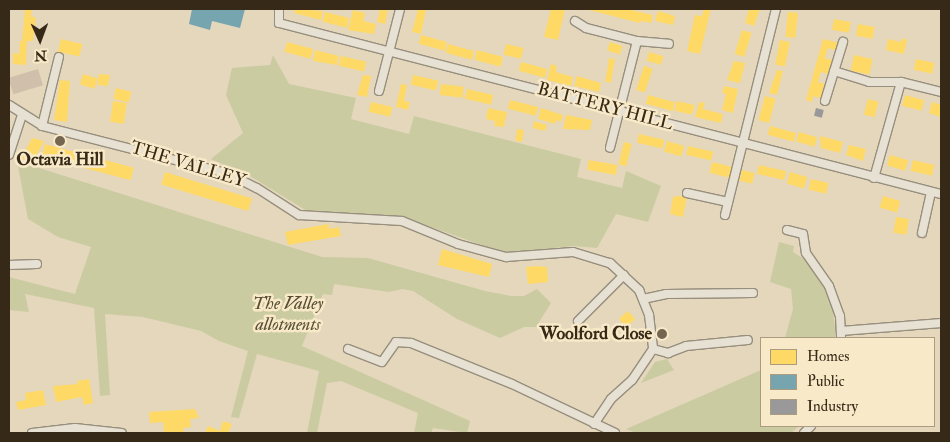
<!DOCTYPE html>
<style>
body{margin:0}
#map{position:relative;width:950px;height:442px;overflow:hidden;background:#e4d7bc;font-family:"IM FELL Double Pica",serif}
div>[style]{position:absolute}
.green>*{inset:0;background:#cbcba2}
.homes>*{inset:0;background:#ffd966;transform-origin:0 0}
.public>*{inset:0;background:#76a5af}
.industry>*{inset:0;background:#999;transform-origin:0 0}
.building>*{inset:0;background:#cfbfab;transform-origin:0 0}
.roads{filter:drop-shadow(1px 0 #978e7d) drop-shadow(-1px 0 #978e7d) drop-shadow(0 1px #978e7d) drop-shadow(0 -1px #978e7d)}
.street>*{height:8px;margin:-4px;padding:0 4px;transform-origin:4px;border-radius:4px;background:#e7e1d4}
.dots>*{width:14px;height:14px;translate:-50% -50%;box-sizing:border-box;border:2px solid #f8e9c8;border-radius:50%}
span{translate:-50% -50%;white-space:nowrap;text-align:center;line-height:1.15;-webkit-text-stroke:5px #f8e9c8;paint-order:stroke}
.street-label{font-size:18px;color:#372917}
.poi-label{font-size:18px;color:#372917;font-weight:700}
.right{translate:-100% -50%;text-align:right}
.park-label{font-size:18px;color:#574f34;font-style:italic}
.frame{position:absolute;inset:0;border:10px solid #372917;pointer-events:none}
.legend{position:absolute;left:760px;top:337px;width:175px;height:90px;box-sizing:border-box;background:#f8e9c8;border:1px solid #ab9c81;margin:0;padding:6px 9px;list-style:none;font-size:15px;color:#372917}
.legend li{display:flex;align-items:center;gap:10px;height:25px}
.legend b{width:25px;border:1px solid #ab9c81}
.north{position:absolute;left:15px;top:15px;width:50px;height:50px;-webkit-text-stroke:4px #f8e9c8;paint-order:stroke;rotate:178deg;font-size:14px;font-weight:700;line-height:20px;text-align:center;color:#372917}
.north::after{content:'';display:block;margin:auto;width:18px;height:22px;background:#372917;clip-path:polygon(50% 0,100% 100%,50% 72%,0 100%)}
</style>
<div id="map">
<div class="green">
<i style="clip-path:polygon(273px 55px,289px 84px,356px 98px,351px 119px,409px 134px,414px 116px,581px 159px,577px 177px,622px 188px,626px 171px,661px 186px,648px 222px,616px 214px,597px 248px,574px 246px,504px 253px,403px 217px,307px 211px,250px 176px,211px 159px,243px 133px,226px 95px,232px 68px,270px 65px)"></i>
<i style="clip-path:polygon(17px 161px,322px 257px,368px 258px,485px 291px,511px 296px,524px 296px,537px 289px,551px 303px,536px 327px,524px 327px,500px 338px,457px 319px,413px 291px,402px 289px,389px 292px,334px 284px,332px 295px,323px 294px,302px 346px,470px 421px,467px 433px,433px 428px,431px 433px,414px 433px,418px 413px,341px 381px,327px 383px,317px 433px,307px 433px,319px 371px,257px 354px,239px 418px,231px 417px,248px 351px,219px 341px,201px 331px,143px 317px,105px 314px,110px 395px,100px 396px,94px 308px,25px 294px,29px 312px,9px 310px,9px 277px,75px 294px,91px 247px,58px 237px,28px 219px)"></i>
<i style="clip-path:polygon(779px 242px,794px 246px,793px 252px,807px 261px,819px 275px,832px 301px,836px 338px,785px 338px,793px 309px,791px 289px,770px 282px)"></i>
<i style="clip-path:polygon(667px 359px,674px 370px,641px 383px,655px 362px)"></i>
<i style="clip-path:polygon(761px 370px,761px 426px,799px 426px,791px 433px,636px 433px,626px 429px)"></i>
</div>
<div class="homes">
<i style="clip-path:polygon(25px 9px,32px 9px,31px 17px,36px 17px,33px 41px,27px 41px,26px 65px,13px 64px,13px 53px,19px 54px,20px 41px,22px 41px)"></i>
<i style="clip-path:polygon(295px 9px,323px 11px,321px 20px,294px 13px)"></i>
<i style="clip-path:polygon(380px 9px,388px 9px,385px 24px,377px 22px)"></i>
<i style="clip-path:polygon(418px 9px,426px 10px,421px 34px,412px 32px)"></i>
<i style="clip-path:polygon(551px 9px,565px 9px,558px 40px,544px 37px)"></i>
<i style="clip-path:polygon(585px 9px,627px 9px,653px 15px,651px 23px,641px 21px,640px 23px)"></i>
<i style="clip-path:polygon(704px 9px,711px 9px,700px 54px,687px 51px,695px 15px,702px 16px)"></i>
<i style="clip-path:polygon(749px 9px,760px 9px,754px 26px,745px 23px)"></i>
<i style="clip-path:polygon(353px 10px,365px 13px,363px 21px,376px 24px,374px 34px,348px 30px)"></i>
<i style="clip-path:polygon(658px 11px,675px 16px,673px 25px,655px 21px)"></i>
<i style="left:325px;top:12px;width:25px;height:10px;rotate:14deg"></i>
<i style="left:788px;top:12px;width:10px;height:25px;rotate:6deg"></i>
<i style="left:834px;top:19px;width:17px;height:11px;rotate:10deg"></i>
<i style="left:858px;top:24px;width:17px;height:12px;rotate:10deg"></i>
<i style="left:742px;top:30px;width:10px;height:25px;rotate:17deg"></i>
<i style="left:421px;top:35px;width:27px;height:9px;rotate:15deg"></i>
<i style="clip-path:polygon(902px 38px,907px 40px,904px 54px,886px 50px,888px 39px,901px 42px)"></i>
<i style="left:61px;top:39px;width:22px;height:13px;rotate:13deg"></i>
<i style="clip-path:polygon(823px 39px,840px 43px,838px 51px,828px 48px,825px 58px,835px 61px,831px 75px,821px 72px,818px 82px,828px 85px,824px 99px,813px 96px,812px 102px,806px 100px)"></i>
<i style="left:780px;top:40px;width:10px;height:25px;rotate:11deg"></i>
<i style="left:287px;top:42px;width:27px;height:10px;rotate:15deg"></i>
<i style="left:610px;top:42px;width:13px;height:9px;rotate:18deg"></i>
<i style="left:448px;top:44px;width:27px;height:9px;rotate:15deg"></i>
<i style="left:506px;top:44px;width:18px;height:11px;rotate:13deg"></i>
<i style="clip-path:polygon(315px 50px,339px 56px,337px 65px,313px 61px)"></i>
<i style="left:477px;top:50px;width:27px;height:10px;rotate:15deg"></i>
<i style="left:649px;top:52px;width:15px;height:9px;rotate:16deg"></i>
<i style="left:854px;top:55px;width:19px;height:16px;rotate:12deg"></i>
<i style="left:341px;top:56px;width:26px;height:10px;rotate:13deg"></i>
<i style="left:609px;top:58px;width:6px;height:24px;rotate:9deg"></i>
<i style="left:916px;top:59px;width:19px;height:11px;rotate:12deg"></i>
<i style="clip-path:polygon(734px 61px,745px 63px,740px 83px,727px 80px)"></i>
<i style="left:521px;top:62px;width:27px;height:9px;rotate:15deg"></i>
<i style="clip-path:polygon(551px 64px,557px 66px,556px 72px,573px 77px,571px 86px,547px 80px)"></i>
<i style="left:644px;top:66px;width:9px;height:25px;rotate:18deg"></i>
<i style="clip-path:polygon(777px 70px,783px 71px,777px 95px,769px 93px)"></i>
<i style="left:83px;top:74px;width:15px;height:11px;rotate:16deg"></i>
<i style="clip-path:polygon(99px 74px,110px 75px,108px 86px,97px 85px)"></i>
<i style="clip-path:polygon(363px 75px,371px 76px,367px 97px,357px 95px)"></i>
<i style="left:413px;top:75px;width:26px;height:10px;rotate:13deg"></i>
<i style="clip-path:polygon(577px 76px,601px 83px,599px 92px,574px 86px)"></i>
<i style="clip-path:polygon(60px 80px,70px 81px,67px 122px,54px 120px)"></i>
<i style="clip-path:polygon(401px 84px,407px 85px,404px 101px,410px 102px,408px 110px,396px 107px)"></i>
<i style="left:441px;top:84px;width:23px;height:11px;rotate:7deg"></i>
<i style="clip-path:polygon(724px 86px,738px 89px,733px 113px,722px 110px,726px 94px,722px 93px)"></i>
<i style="left:116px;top:88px;width:16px;height:11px;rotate:14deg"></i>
<i style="left:467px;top:89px;width:27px;height:10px;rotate:13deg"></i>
<i style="left:648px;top:95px;width:28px;height:9px;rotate:15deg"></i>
<i style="left:905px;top:95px;width:20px;height:11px;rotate:15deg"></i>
<i style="left:765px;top:96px;width:11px;height:25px;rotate:15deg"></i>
<i style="left:868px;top:99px;width:11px;height:16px;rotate:15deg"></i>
<i style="left:510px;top:100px;width:29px;height:9px;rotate:14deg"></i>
<i style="left:113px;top:101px;width:14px;height:21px;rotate:8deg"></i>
<i style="left:677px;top:101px;width:18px;height:10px;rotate:13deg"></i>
<i style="left:371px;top:102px;width:22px;height:10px;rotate:13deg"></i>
<i style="clip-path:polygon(699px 102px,705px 103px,703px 109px,723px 114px,721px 123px,695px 117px)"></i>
<i style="clip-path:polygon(932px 102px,941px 105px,941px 117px,929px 113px)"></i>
<i style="clip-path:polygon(488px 108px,507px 112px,504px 127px,494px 126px,495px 121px,486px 119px)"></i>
<i style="clip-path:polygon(541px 108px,563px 115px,561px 122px,556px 120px,555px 124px,538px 119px)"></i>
<i style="clip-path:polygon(566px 115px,592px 120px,590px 130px,563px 129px)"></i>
<i style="clip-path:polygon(534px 121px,547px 125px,545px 131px,533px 128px)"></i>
<i style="left:770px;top:126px;width:27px;height:9px;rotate:15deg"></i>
<i style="left:517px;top:129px;width:7px;height:12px;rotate:8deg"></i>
<i style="left:799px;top:132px;width:19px;height:10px;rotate:16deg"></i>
<i style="left:639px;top:134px;width:26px;height:9px;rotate:13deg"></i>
<i style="clip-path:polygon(820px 136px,843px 142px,840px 153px,821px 148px)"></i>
<i style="clip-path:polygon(32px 138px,44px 141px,33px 162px,21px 159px)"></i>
<i style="left:667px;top:141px;width:18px;height:11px;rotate:16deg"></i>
<i style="left:624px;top:142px;width:8px;height:23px;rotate:14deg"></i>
<i style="left:45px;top:144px;width:92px;height:13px;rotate:15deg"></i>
<i style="clip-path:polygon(849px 145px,866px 149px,863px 161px,846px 155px)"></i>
<i style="left:688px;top:146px;width:26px;height:9px;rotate:13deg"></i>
<i style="left:890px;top:155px;width:19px;height:11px;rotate:16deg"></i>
<i style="left:589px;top:160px;width:29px;height:10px;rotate:10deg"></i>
<i style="left:913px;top:160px;width:22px;height:11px;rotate:13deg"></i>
<i style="left:712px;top:162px;width:21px;height:11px;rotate:14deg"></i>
<i style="left:759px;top:165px;width:28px;height:9px;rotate:13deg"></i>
<i style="left:742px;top:170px;width:13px;height:11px;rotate:13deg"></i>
<i style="left:165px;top:172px;width:91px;height:13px;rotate:17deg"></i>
<i style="left:790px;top:172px;width:18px;height:12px;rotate:16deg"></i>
<i style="left:811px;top:179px;width:18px;height:11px;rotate:13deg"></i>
<i style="clip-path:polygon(678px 196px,687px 197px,683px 217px,670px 214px,673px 197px)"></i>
<i style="left:883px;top:196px;width:18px;height:12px;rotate:16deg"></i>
<i style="left:896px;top:217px;width:13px;height:16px;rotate:9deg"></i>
<i style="clip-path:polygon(329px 224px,329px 229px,339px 227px,341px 236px,288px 245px,285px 232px)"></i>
<i style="clip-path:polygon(442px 249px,492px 264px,489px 277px,438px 265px)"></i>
<i style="clip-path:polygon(537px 266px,547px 267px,548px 282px,528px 284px,526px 267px)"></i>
<i style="left:628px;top:311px;width:11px;height:12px;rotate:49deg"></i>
<i style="clip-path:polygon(89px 379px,93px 403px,84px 405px,82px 397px,56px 402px,53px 386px,78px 384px,77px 381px)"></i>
<i style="clip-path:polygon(43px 390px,46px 405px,18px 410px,16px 402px,26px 400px,25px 393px)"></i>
<i style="clip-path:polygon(195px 409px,199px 418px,190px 419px,191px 427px,183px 428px,184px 432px,164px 433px,163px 422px,150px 423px,149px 412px)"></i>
<i style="clip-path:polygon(223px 421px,232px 424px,228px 433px,205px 433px,208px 426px,220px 431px)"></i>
</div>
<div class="public">
<i style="clip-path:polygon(192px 9px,245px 9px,240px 28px,212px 21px,210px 30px,189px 24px)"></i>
</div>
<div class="industry">
<i style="left:816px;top:108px;width:8px;height:8px;rotate:14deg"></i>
</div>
<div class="building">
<i style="left:38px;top:69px;width:17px;height:31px;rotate:73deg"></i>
</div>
<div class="roads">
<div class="street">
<i style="left:279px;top:9px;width:14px;rotate:90deg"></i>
<i style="left:279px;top:23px;width:684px;rotate:14.48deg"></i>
<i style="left:575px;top:21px;width:13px;rotate:32deg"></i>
<i style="left:586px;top:28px;width:53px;rotate:14.3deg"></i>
<i style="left:637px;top:41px;width:110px;rotate:104.2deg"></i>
<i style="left:637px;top:41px;width:32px;rotate:5deg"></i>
<i style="left:834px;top:71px;width:37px;rotate:17deg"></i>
<i style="left:869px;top:82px;width:32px"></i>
<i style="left:901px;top:82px;width:41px;rotate:14deg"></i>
<i style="left:379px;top:91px;width:85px;rotate:-75.6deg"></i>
<i style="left:825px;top:101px;width:62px;rotate:-73deg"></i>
<i style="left:9px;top:105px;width:39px;rotate:32deg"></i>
<i style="left:42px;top:126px;width:193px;rotate:14.4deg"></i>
<i style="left:229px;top:174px;width:31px;rotate:27deg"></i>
<i style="left:257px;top:188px;width:50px;rotate:32.7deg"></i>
<i style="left:299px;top:215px;width:103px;rotate:3.3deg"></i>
<i style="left:402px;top:221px;width:61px;rotate:22.3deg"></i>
<i style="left:458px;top:244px;width:50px;rotate:15.2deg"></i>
<i style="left:506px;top:257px;width:67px;rotate:-4.3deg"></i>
<i style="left:573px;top:252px;width:39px;rotate:17deg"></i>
<i style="left:610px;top:263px;width:40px;rotate:43deg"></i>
<i style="left:639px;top:290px;width:27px;rotate:68deg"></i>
<i style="left:649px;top:315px;width:34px;rotate:83deg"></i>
<i style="left:653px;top:349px;width:37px;rotate:124deg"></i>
<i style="left:632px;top:380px;width:28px;rotate:138deg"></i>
<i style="left:611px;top:399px;width:30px;rotate:124deg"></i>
<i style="left:42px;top:126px;width:71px;rotate:-76.2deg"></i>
<i style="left:9px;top:155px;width:42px;rotate:-72deg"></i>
<i style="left:874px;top:178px;width:100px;rotate:-74.3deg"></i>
<i style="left:687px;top:193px;width:42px;rotate:12.4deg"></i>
<i style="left:725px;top:215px;width:212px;rotate:-76.1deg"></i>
<i style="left:787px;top:230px;width:16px;rotate:14deg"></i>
<i style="left:803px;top:234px;width:19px;rotate:81deg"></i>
<i style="left:806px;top:253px;width:40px;rotate:55.1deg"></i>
<i style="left:829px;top:286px;width:32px;rotate:70deg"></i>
<i style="left:840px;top:316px;width:22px;rotate:87deg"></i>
<i style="left:922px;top:233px;width:42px;rotate:-77.6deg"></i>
<i style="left:9px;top:265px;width:28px;rotate:-2deg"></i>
<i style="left:643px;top:299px;width:24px;rotate:-12deg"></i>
<i style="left:666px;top:294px;width:87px;rotate:-0.7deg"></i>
<i style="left:578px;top:321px;width:65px;rotate:-45deg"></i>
<i style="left:842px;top:331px;width:99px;rotate:-4.6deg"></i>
<i style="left:348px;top:349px;width:36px;rotate:21deg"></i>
<i style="left:382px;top:362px;width:24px;rotate:-55deg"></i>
<i style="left:396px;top:342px;width:15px;rotate:4deg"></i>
<i style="left:411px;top:343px;width:109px;rotate:22.1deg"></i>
<i style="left:512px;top:384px;width:114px;rotate:25.4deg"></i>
<i style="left:653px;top:349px;width:16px;rotate:15deg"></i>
<i style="left:668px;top:353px;width:19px;rotate:-21deg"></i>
<i style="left:686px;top:346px;width:62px;rotate:-5.5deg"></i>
<i style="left:32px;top:433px;width:43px;rotate:-6.6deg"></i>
<i style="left:75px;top:428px;width:47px;rotate:6.1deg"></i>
<i style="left:804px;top:433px;width:10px;rotate:-45deg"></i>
</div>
</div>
<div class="dots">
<i style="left:60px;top:141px;background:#746651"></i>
<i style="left:662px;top:334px;background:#746651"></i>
</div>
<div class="street-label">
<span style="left:605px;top:107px;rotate:15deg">BATTERY HILL</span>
<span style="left:188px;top:165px;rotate:17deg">THE VALLEY</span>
</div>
<div class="poi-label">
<span style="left:60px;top:160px">Octavia Hill</span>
<span class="right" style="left:652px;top:334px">Woolford Close</span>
</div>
<div class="park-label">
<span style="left:288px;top:315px">The Valley<br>allotments</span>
</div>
<div class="frame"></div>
<ul class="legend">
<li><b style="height:14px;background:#ffd966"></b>Homes</li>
<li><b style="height:14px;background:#76a5af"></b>Public</li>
<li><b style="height:14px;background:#999"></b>Industry</li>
</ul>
<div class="north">N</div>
</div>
